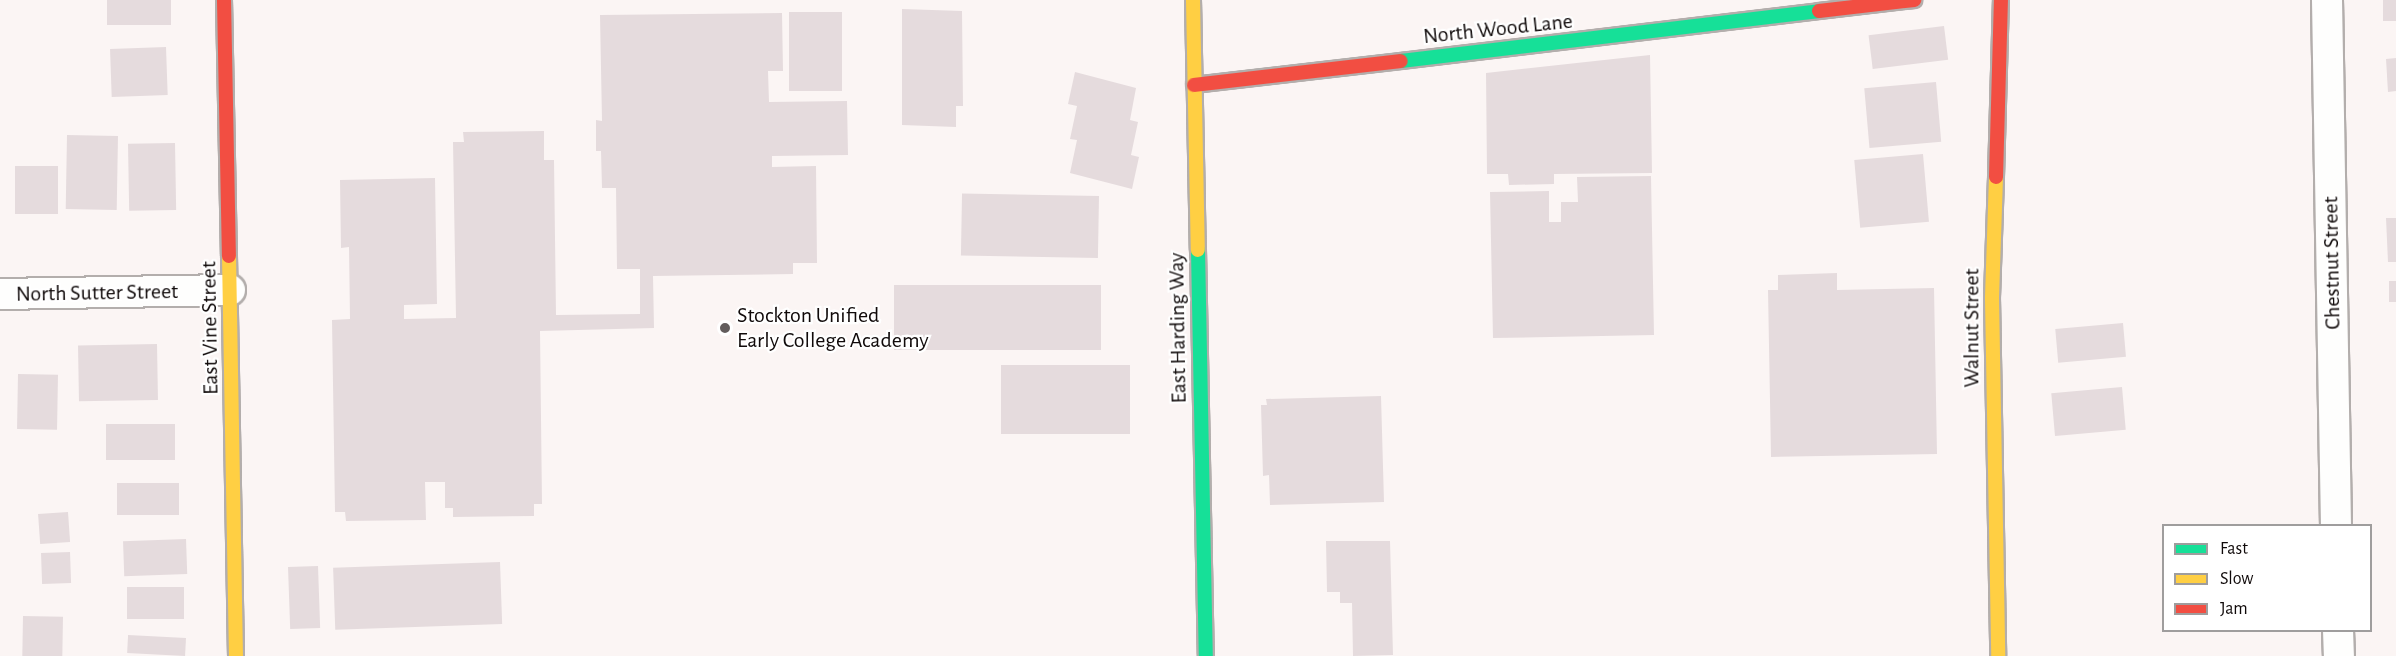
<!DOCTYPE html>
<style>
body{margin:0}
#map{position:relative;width:2396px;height:656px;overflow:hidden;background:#fbf5f4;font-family:"Alegreya Sans",sans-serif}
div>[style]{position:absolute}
.building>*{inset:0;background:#e5dbdd;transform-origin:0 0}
.roads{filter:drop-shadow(2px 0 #b3aeac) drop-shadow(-2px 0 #b3aeac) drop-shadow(0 2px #b3aeac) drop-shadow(0 -2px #b3aeac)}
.street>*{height:30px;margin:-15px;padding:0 15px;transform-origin:15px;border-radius:15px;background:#fefefd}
.fast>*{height:14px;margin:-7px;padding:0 7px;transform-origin:7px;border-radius:7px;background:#16e098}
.slow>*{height:14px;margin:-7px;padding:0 7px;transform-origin:7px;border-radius:7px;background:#ffcf43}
.jam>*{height:14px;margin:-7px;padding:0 7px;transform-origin:7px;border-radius:7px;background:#f24e42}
.dots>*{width:16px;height:16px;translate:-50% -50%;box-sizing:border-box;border:3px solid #fff;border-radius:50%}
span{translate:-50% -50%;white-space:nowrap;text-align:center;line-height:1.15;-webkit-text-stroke:4.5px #fff;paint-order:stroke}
.street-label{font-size:22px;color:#100a0a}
.poi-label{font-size:22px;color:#100a0a}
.left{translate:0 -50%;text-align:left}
.legend{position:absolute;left:2162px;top:524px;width:210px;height:108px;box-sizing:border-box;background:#fff;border:2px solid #9f9d9d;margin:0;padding:8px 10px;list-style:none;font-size:18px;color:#100a0a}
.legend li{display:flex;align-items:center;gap:12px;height:30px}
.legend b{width:30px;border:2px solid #9f9d9d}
</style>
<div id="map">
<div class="building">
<i style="left:107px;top:0;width:64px;height:25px"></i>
<i style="left:2383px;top:0;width:13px;height:21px"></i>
<i style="clip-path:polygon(902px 9px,962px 11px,963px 106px,956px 106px,956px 127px,902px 125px)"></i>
<i style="left:842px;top:12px;width:79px;height:53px;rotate:90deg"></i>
<i style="clip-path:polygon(782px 13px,783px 71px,768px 71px,769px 102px,847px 101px,848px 155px,772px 156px,772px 167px,816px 166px,817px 263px,793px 263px,793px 274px,653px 276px,654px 328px,540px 331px,542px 504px,534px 504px,534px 516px,453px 517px,453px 508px,445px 508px,445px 482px,425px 482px,426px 520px,346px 521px,345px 512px,335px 512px,332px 320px,350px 319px,349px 247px,341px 248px,340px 180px,435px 178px,437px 304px,404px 305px,404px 319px,456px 318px,453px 142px,464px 142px,463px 132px,544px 131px,544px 160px,554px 160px,556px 315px,640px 314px,640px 269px,617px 269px,616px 188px,602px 188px,601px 151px,596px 151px,596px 120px,602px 121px,600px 15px)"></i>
<i style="left:1944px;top:26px;width:34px;height:76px;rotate:83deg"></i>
<i style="left:166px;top:47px;width:48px;height:56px;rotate:88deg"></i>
<i style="clip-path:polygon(1650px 55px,1652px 173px,1554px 174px,1554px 184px,1509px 185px,1508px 174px,1487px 174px,1486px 73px)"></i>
<i style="clip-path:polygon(2396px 58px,2396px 91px,2388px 92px,2386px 59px)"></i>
<i style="clip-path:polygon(1075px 72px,1136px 88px,1130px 120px,1138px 122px,1131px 155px,1139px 157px,1132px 189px,1070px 173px,1077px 140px,1070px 139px,1077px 106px,1068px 104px)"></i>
<i style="left:1936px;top:82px;width:60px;height:72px;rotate:85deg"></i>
<i style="left:67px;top:135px;width:51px;height:74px;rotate:1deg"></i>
<i style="left:175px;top:143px;width:67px;height:47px;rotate:89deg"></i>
<i style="left:1923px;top:154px;width:68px;height:69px;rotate:85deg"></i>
<i style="left:15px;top:166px;width:43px;height:48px"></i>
<i style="clip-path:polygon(1651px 176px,1654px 335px,1493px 338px,1490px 192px,1549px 191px,1549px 222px,1561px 222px,1561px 202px,1578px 202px,1577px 177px)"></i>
<i style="left:1099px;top:196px;width:62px;height:137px;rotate:91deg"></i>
<i style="clip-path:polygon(2386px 218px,2396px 218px,2396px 262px,2388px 262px)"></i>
<i style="clip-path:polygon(1837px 273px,1837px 290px,1934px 288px,1937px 454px,1771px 457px,1768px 290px,1778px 290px,1778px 275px)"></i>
<i style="left:2389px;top:281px;width:7px;height:21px"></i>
<i style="left:1101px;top:285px;width:65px;height:207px;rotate:90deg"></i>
<i style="left:2123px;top:323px;width:34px;height:68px;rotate:85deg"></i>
<i style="left:157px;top:344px;width:56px;height:79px;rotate:89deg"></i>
<i style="left:1001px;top:365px;width:129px;height:69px"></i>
<i style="left:18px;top:374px;width:40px;height:55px;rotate:1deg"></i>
<i style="left:2122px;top:387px;width:43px;height:71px;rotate:85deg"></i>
<i style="clip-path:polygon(1381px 396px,1384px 502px,1270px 505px,1269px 475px,1263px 476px,1261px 405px,1267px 405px,1266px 399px)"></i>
<i style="left:106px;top:424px;width:69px;height:36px"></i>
<i style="left:117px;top:483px;width:62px;height:32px"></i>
<i style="left:68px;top:512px;width:30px;height:30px;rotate:86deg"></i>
<i style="left:186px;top:539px;width:35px;height:63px;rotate:88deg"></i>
<i style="clip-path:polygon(1326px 541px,1390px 541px,1393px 655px,1353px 656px,1352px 603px,1340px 603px,1340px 592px,1327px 592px)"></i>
<i style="left:70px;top:552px;width:31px;height:29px;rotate:88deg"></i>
<i style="left:500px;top:562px;width:62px;height:167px;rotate:88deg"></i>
<i style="left:318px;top:566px;width:62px;height:30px;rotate:88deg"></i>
<i style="left:127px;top:587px;width:57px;height:32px"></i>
<i style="left:23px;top:616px;width:40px;height:40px;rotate:1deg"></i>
<i style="left:186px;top:638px;width:18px;height:58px;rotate:93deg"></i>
</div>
<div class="roads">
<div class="street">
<i style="left:2327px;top:0;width:526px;rotate:89.02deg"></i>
<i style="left:0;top:294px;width:230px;rotate:-1deg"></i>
<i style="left:2338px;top:630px;width:26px;rotate:88deg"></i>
</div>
<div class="fast">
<i style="left:1401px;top:61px;width:421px;rotate:-6.8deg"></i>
<i style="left:1198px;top:250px;width:406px;rotate:88.9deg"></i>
</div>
<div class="slow">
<i style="left:1193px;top:0;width:250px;rotate:88.9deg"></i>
<i style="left:1996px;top:177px;width:121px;rotate:91.9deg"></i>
<i style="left:1992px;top:298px;width:358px;rotate:89deg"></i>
<i style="left:229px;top:256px;width:400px;rotate:89deg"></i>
</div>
<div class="jam">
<i style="left:224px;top:0;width:256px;rotate:88.9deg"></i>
<i style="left:1819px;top:11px;width:96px;rotate:-6.6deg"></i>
<i style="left:1194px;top:85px;width:208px;rotate:-6.6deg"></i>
<i style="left:1996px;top:177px;width:177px;rotate:-88.4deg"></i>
</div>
</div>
<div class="dots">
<i style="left:725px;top:328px;background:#625c5c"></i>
</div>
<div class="street-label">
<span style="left:1498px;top:29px;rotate:-6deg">North Wood Lane</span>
<span style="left:2332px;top:263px;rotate:-91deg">Chestnut Street</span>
<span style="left:97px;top:293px;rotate:-1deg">North Sutter Street</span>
<span style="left:210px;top:328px;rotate:-91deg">East Vine Street</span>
<span style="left:1178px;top:328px;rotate:-91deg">East Harding Way</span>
<span style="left:1972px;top:328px;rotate:-90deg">Walnut Street</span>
</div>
<div class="poi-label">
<span class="left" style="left:737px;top:328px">Stockton Unified<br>Early College Academy</span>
</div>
<ul class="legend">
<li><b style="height:8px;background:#16e098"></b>Fast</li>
<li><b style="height:8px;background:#ffcf43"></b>Slow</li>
<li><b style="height:8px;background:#f24e42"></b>Jam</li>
</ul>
</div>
